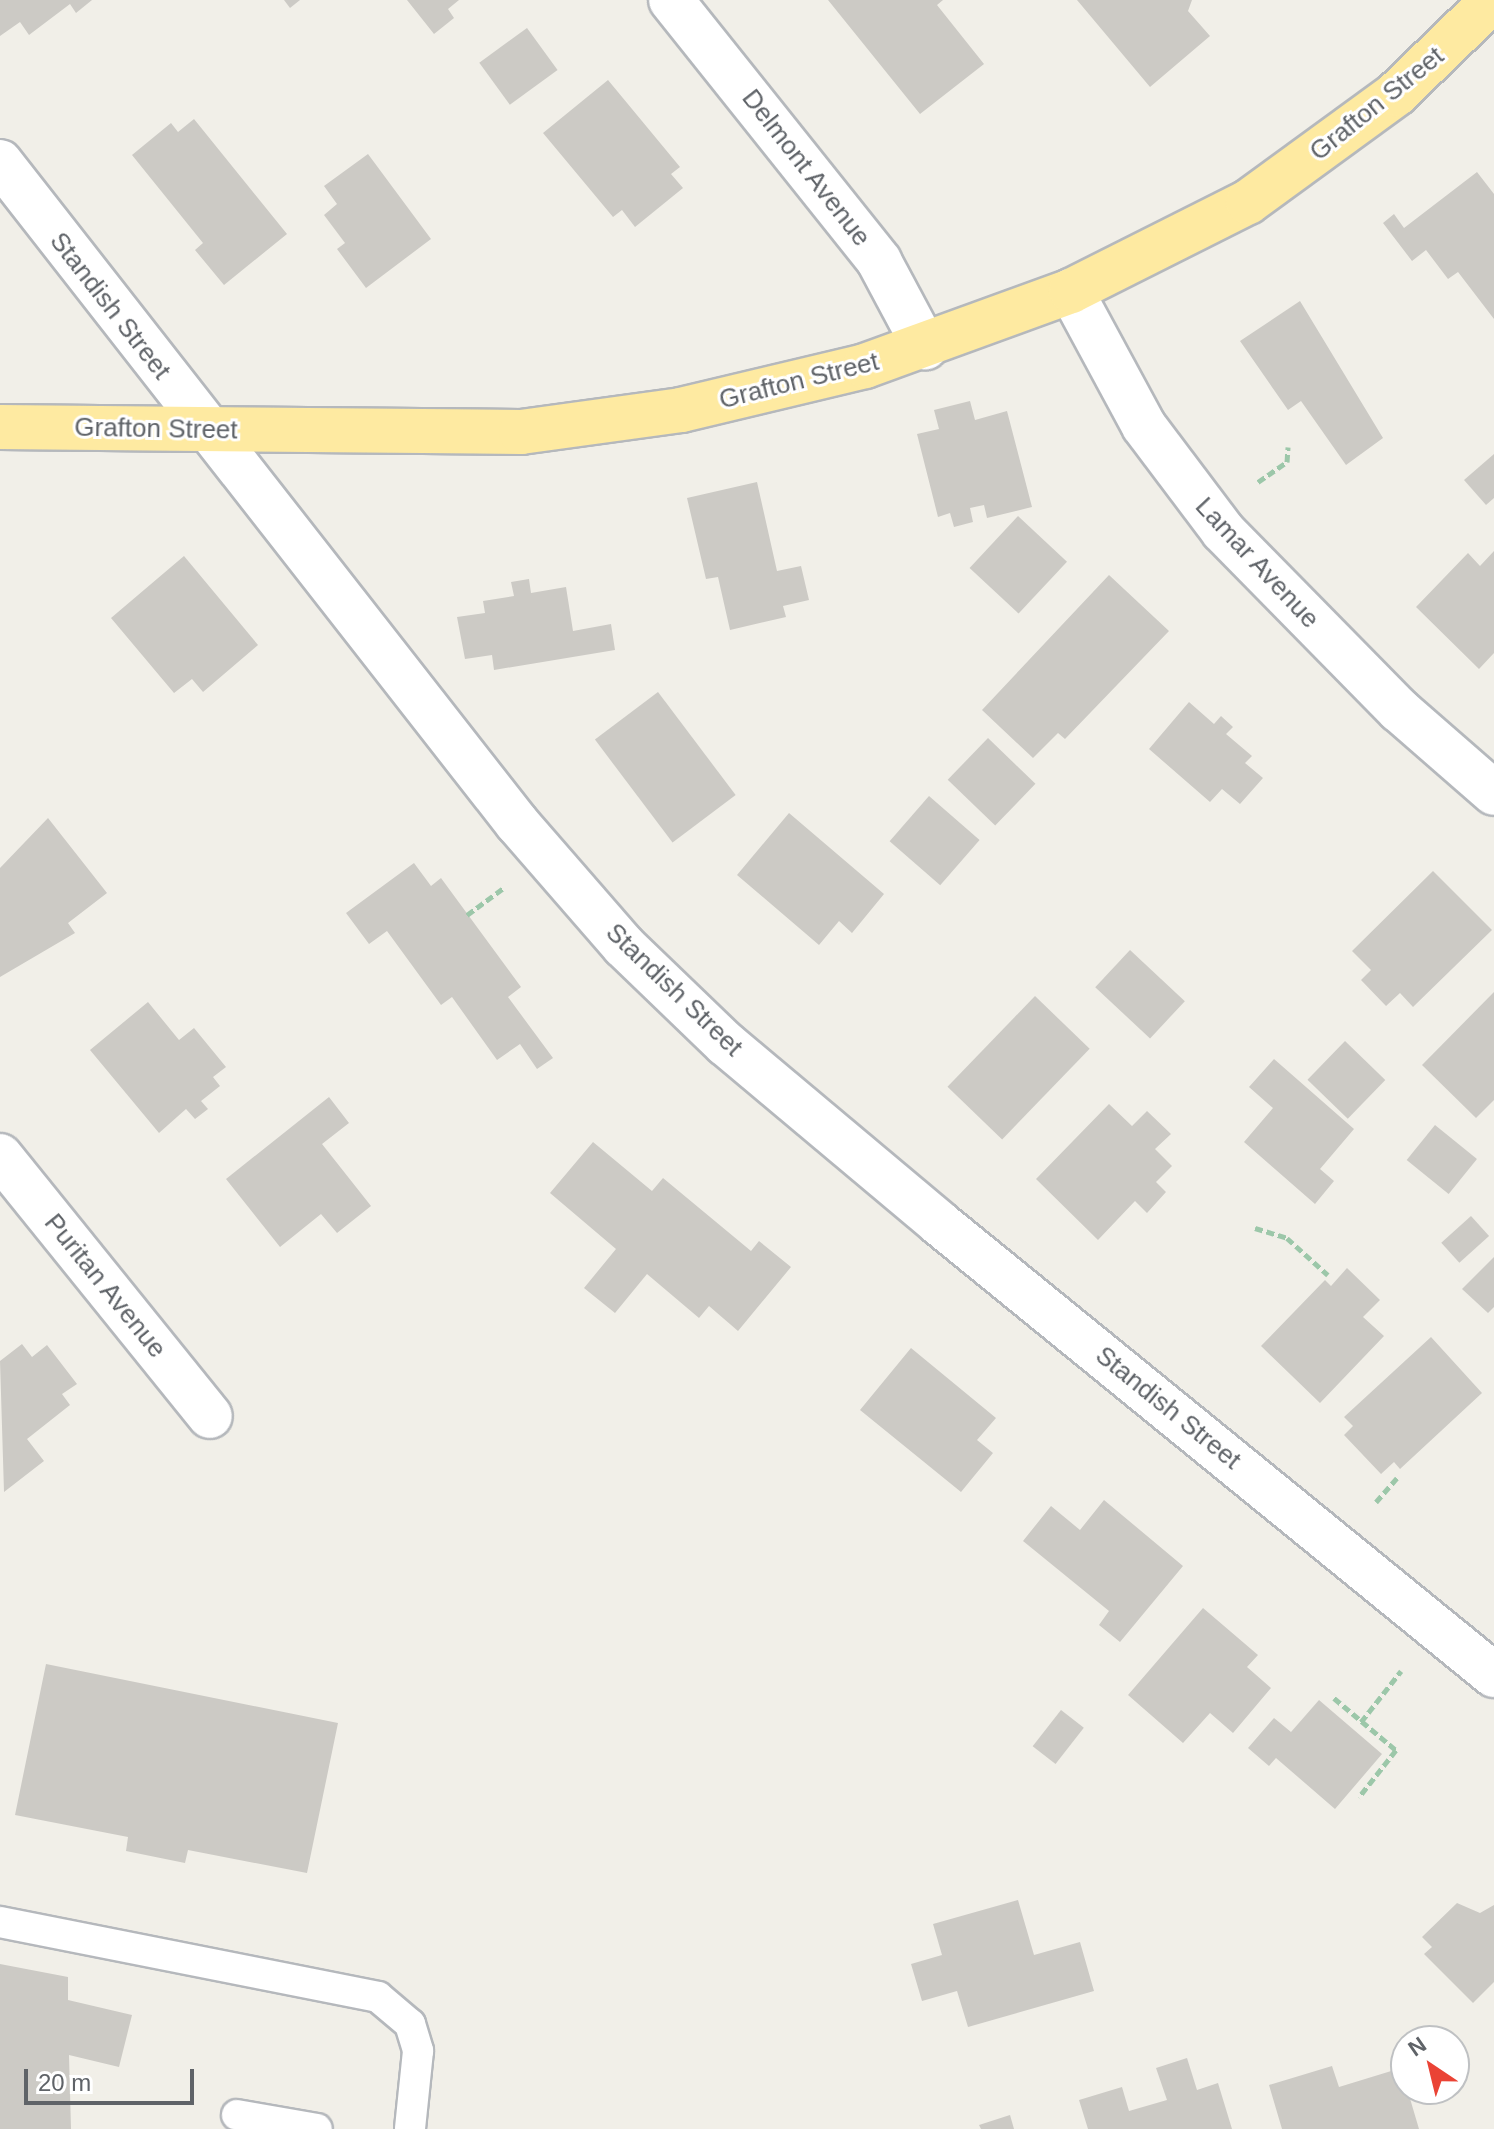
<!DOCTYPE html>
<style>
body{margin:0}
#map{position:relative;width:1494px;height:2129px;overflow:hidden;background:#f1efe8;font-family:Arial,sans-serif}
div>[style]{position:absolute}
.building>*{inset:0;background:#cccac5;transform-origin:0 0}
.path>*{height:5px;margin-top:-2.5px;transform-origin:0;background:repeating-linear-gradient(90deg,#9cc7a9 0 8px,transparent 0 12px)}
.roads{filter:drop-shadow(2px 0 #b5b8bc) drop-shadow(-2px 0 #b5b8bc) drop-shadow(0 2px #b5b8bc) drop-shadow(0 -2px #b5b8bc)}
.service>*{height:30px;margin:-15px;padding:0 15px;transform-origin:15px;border-radius:15px;background:#fff}
.minor>*{height:44px;margin:-22px;padding:0 22px;transform-origin:22px;border-radius:22px;background:#fff}
.trunk>*{height:44px;margin:-22px;padding:0 22px;transform-origin:22px;border-radius:22px;background:#feeaa1}
span{translate:-50% -50%;white-space:nowrap;text-align:center;line-height:1.15;-webkit-text-stroke:6px #fff;paint-order:stroke}
.street-label{font-size:26px;color:#5f6368}
.north{position:absolute;left:1390px;top:2025px;width:80px;height:80px;box-sizing:border-box;background:#fff;border:2px solid #bfc1c3;border-radius:50%;rotate:325deg;font-size:22px;font-weight:700;line-height:32px;text-align:center;color:#5f6368}
.north::after{content:'';display:block;margin:auto;width:28px;height:36px;background:#ea4335;clip-path:polygon(50% 0,100% 100%,50% 72%,0 100%)}
.scale{position:absolute;left:24px;top:2069px;width:170px;height:36px;box-sizing:border-box;border:4px solid #5f6368;border-top:0;padding-left:10px;font-size:24px;line-height:28px;white-space:nowrap;color:#5f6368;-webkit-text-stroke:6px #fff;paint-order:stroke}
</style>
<div id="map">
<div class="building">
<i style="clip-path:polygon(0 0,92px 0,76px 13px,70px 4px,29px 35px,20px 22px,0 36px)"></i>
<i style="clip-path:polygon(284px 0,300px 0,290px 8px)"></i>
<i style="clip-path:polygon(407px 0,459px 0,448px 9px,454px 18px,434px 34px)"></i>
<i style="clip-path:polygon(828px 0,943px 0,937px 5px,984px 64px,920px 114px)"></i>
<i style="clip-path:polygon(1077px 0,1192px 0,1188px 11px,1210px 36px,1150px 87px)"></i>
<i style="left:527px;top:28px;width:52px;height:59px;rotate:54deg"></i>
<i style="clip-path:polygon(608px 80px,680px 167px,671px 174px,683px 188px,635px 227px,622px 210px,613px 217px,543px 133px)"></i>
<i style="clip-path:polygon(194px 119px,287px 234px,224px 285px,195px 250px,203px 243px,132px 155px,171px 123px,178px 132px)"></i>
<i style="clip-path:polygon(368px 154px,431px 239px,366px 288px,337px 249px,345px 243px,324px 215px,337px 204px,324px 186px)"></i>
<i style="clip-path:polygon(1477px 172px,1494px 194px,1494px 319px,1458px 272px,1448px 279px,1426px 250px,1412px 261px,1383px 223px,1394px 214px,1404px 228px)"></i>
<i style="clip-path:polygon(1300px 301px,1383px 438px,1346px 465px,1301px 401px,1288px 410px,1240px 341px)"></i>
<i style="clip-path:polygon(970px 401px,975px 420px,1007px 411px,1032px 507px,987px 518px,984px 505px,970px 508px,973px 522px,954px 527px,950px 513px,938px 517px,917px 434px,939px 429px,934px 410px)"></i>
<i style="clip-path:polygon(1494px 454px,1494px 498px,1486px 505px,1464px 480px)"></i>
<i style="clip-path:polygon(757px 482px,777px 571px,801px 566px,809px 600px,783px 606px,786px 617px,730px 630px,718px 577px,706px 579px,687px 498px)"></i>
<i style="left:1018px;top:516px;width:67px;height:71px;rotate:43deg"></i>
<i style="clip-path:polygon(1494px 551px,1494px 653px,1479px 669px,1416px 607px,1468px 553px,1480px 566px)"></i>
<i style="clip-path:polygon(184px 556px,258px 645px,203px 692px,192px 679px,174px 693px,111px 618px)"></i>
<i style="clip-path:polygon(1109px 575px,1169px 631px,1065px 739px,1058px 733px,1033px 758px,982px 710px)"></i>
<i style="clip-path:polygon(529px 579px,531px 593px,566px 587px,573px 631px,611px 624px,615px 650px,494px 670px,492px 655px,465px 659px,457px 617px,485px 613px,483px 601px,514px 596px,511px 582px)"></i>
<i style="left:658px;top:692px;width:129px;height:79px;rotate:53deg"></i>
<i style="clip-path:polygon(1189px 702px,1214px 724px,1221px 716px,1233px 727px,1226px 734px,1252px 756px,1245px 763px,1263px 778px,1240px 804px,1222px 789px,1210px 802px,1149px 749px)"></i>
<i style="left:988px;top:738px;width:66px;height:58px;rotate:44deg"></i>
<i style="left:929px;top:796px;width:67px;height:60px;rotate:41deg"></i>
<i style="clip-path:polygon(789px 813px,884px 894px,852px 933px,839px 921px,819px 945px,737px 875px)"></i>
<i style="clip-path:polygon(48px 818px,107px 893px,68px 923px,75px 933px,0 977px,0 868px)"></i>
<i style="clip-path:polygon(414px 863px,431px 886px,441px 878px,521px 987px,508px 997px,553px 1058px,537px 1069px,520px 1044px,497px 1060px,452px 997px,441px 1005px,387px 931px,369px 944px,346px 913px)"></i>
<i style="clip-path:polygon(1433px 871px,1492px 930px,1413px 1007px,1400px 993px,1386px 1006px,1361px 980px,1371px 970px,1352px 951px)"></i>
<i style="left:1130px;top:950px;width:75px;height:51px;rotate:43deg"></i>
<i style="clip-path:polygon(1494px 992px,1494px 1100px,1476px 1118px,1422px 1065px)"></i>
<i style="left:1035px;top:996px;width:76px;height:126px;rotate:44deg"></i>
<i style="clip-path:polygon(148px 1002px,179px 1040px,194px 1028px,226px 1067px,213px 1077px,220px 1086px,201px 1101px,208px 1109px,195px 1119px,186px 1109px,159px 1133px,90px 1050px)"></i>
<i style="left:1345px;top:1041px;width:56px;height:54px;rotate:44deg"></i>
<i style="clip-path:polygon(1274px 1059px,1354px 1129px,1320px 1169px,1334px 1181px,1315px 1204px,1244px 1142px,1273px 1108px,1249px 1087px)"></i>
<i style="clip-path:polygon(329px 1097px,349px 1123px,322px 1144px,371px 1206px,337px 1233px,321px 1214px,280px 1247px,226px 1179px)"></i>
<i style="clip-path:polygon(1109px 1104px,1132px 1126px,1147px 1111px,1171px 1134px,1155px 1149px,1172px 1166px,1156px 1182px,1166px 1192px,1147px 1213px,1135px 1201px,1098px 1240px,1036px 1179px)"></i>
<i style="left:1435px;top:1125px;width:54px;height:45px;rotate:39deg"></i>
<i style="clip-path:polygon(593px 1142px,652px 1191px,663px 1178px,751px 1251px,759px 1241px,791px 1267px,738px 1331px,709px 1306px,699px 1318px,647px 1274px,615px 1313px,584px 1288px,616px 1249px,550px 1193px)"></i>
<i style="left:1471px;top:1216px;width:27px;height:40px;rotate:48deg"></i>
<i style="clip-path:polygon(1494px 1257px,1494px 1307px,1488px 1313px,1462px 1289px)"></i>
<i style="clip-path:polygon(1347px 1268px,1380px 1300px,1363px 1317px,1384px 1336px,1320px 1403px,1261px 1346px,1325px 1280px,1331px 1286px)"></i>
<i style="clip-path:polygon(1431px 1337px,1482px 1393px,1400px 1469px,1394px 1462px,1381px 1474px,1344px 1435px,1353px 1426px,1344px 1417px)"></i>
<i style="clip-path:polygon(22px 1344px,32px 1357px,47px 1345px,77px 1384px,62px 1394px,70px 1405px,27px 1439px,44px 1461px,4px 1492px,0 1361px)"></i>
<i style="clip-path:polygon(911px 1348px,996px 1418px,977px 1440px,993px 1453px,961px 1492px,860px 1410px)"></i>
<i style="clip-path:polygon(1104px 1500px,1183px 1566px,1120px 1642px,1099px 1625px,1109px 1611px,1023px 1541px,1051px 1506px,1080px 1530px)"></i>
<i style="clip-path:polygon(1203px 1608px,1258px 1655px,1247px 1667px,1271px 1688px,1233px 1733px,1210px 1713px,1183px 1743px,1128px 1695px)"></i>
<i style="clip-path:polygon(46px 1664px,338px 1723px,307px 1873px,188px 1850px,185px 1863px,126px 1851px,128px 1837px,15px 1815px)"></i>
<i style="clip-path:polygon(1319px 1700px,1382px 1754px,1335px 1809px,1276px 1758px,1269px 1766px,1248px 1748px,1274px 1718px,1291px 1732px)"></i>
<i style="left:1061px;top:1710px;width:29px;height:46px;rotate:38deg"></i>
<i style="clip-path:polygon(1018px 1900px,1034px 1955px,1080px 1942px,1094px 1991px,968px 2027px,957px 1991px,922px 2001px,911px 1964px,942px 1955px,933px 1924px)"></i>
<i style="clip-path:polygon(1457px 1903px,1480px 1913px,1494px 1905px,1494px 1982px,1473px 2003px,1424px 1954px,1432px 1947px,1422px 1937px)"></i>
<i style="clip-path:polygon(0 1964px,68px 1977px,68px 2000px,132px 2015px,119px 2067px,69px 2055px,71px 2129px,0 2129px)"></i>
<i style="clip-path:polygon(1187px 2058px,1197px 2090px,1218px 2083px,1232px 2129px,1088px 2129px,1079px 2100px,1122px 2087px,1129px 2111px,1167px 2100px,1156px 2068px)"></i>
<i style="clip-path:polygon(1332px 2066px,1339px 2087px,1401px 2068px,1419px 2129px,1282px 2129px,1269px 2085px)"></i>
<i style="clip-path:polygon(1010px 2115px,1014px 2129px,981px 2129px,979px 2125px)"></i>
</div>
<div class="path">
<i style="left:1258px;top:482px;width:35px;rotate:-35deg"></i>
<i style="left:1287px;top:462px;width:15px;rotate:-86deg"></i>
<i style="left:467px;top:915px;width:47px;rotate:-36.4deg"></i>
<i style="left:1255px;top:1228px;width:34px;rotate:17deg"></i>
<i style="left:1287px;top:1238px;width:55px;rotate:42.1deg"></i>
<i style="left:1376px;top:1502px;width:32px;rotate:-49deg"></i>
<i style="left:1334px;top:1698px;width:81px;rotate:40deg"></i>
<i style="left:1396px;top:1750px;width:60px;rotate:128.2deg"></i>
<i style="left:1361px;top:1722px;width:65px;rotate:-51.9deg"></i>
</div>
<div class="roads">
<div class="service">
<i style="left:0;top:1922px;width:385px;rotate:11.2deg"></i>
<i style="left:378px;top:1997px;width:42px;rotate:40.2deg"></i>
<i style="left:410px;top:2024px;width:28px;rotate:73deg"></i>
<i style="left:418px;top:2051px;width:78px;rotate:95.9deg"></i>
<i style="left:237px;top:2115px;width:81px;rotate:9.9deg"></i>
</div>
<div class="minor">
<i style="left:671px;top:0;width:334px;rotate:51.4deg"></i>
<i style="left:879px;top:261px;width:98px;rotate:61.9deg"></i>
<i style="left:0;top:162px;width:839px;rotate:51.97deg"></i>
<i style="left:517px;top:823px;width:163px;rotate:49deg"></i>
<i style="left:624px;top:946px;width:141px;rotate:43.9deg"></i>
<i style="left:726px;top:1044px;width:278px;rotate:40deg"></i>
<i style="left:939px;top:1223px;width:716px;rotate:39.16deg"></i>
<i style="left:1071px;top:291px;width:153px;rotate:61.6deg"></i>
<i style="left:1144px;top:426px;width:131px;rotate:53deg"></i>
<i style="left:1223px;top:531px;width:251px;rotate:45.5deg"></i>
<i style="left:1399px;top:710px;width:126px;rotate:41.1deg"></i>
<i style="left:0;top:1156px;width:334px;rotate:51.1deg"></i>
</div>
<div class="trunk">
<i style="left:0;top:427px;width:521px;rotate:0.55deg"></i>
<i style="left:521px;top:432px;width:162px;rotate:-7.8deg"></i>
<i style="left:681px;top:410px;width:189px;rotate:-13.4deg"></i>
<i style="left:865px;top:366px;width:219px;rotate:-20deg"></i>
<i style="left:1071px;top:291px;width:198px;rotate:-26.7deg"></i>
<i style="left:1248px;top:202px;width:183px;rotate:-36.1deg"></i>
<i style="left:1396px;top:94px;width:135px;rotate:-44.1deg"></i>
</div>
</div>
<div class="street-label">
<span style="left:1377px;top:104px;rotate:-39deg">Grafton Street</span>
<span style="left:806px;top:168px;rotate:52deg">Delmont Avenue</span>
<span style="left:110px;top:306px;rotate:52deg">Standish Street</span>
<span style="left:799px;top:381px;rotate:-14deg">Grafton Street</span>
<span style="left:156px;top:429px;rotate:1deg">Grafton Street</span>
<span style="left:1257px;top:563px;rotate:47deg">Lamar Avenue</span>
<span style="left:674px;top:990px;rotate:44deg">Standish Street</span>
<span style="left:105px;top:1286px;rotate:51deg">Puritan Avenue</span>
<span style="left:1168px;top:1408px;rotate:39deg">Standish Street</span>
</div>
<div class="north">N</div>
<div class="scale">20 m</div>
</div>
